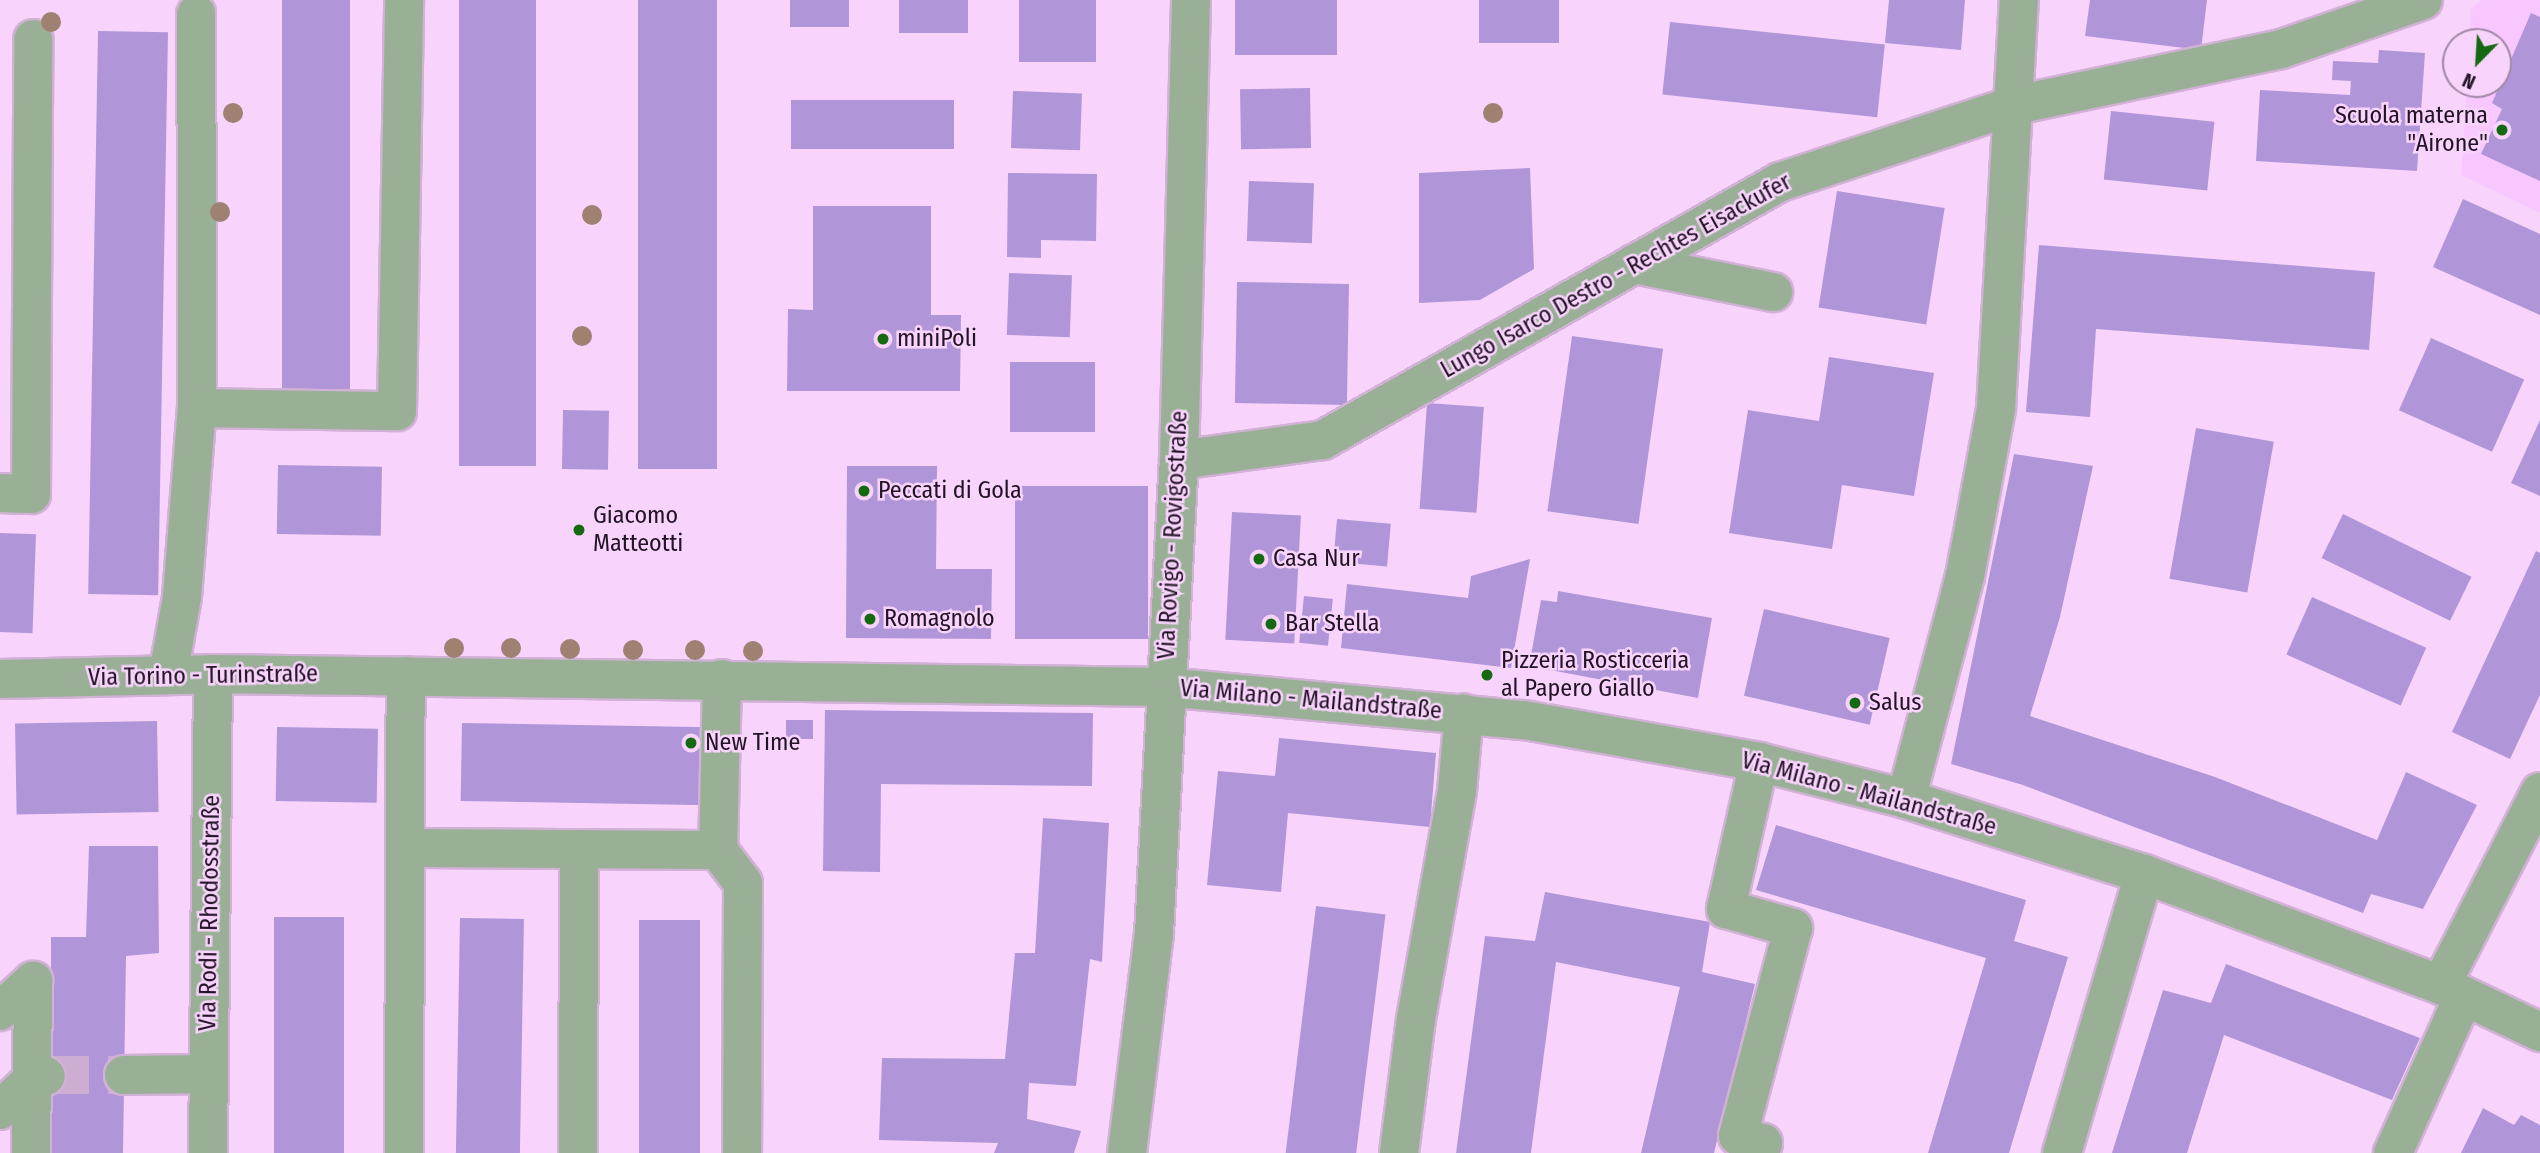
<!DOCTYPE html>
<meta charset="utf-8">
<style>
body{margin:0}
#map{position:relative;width:2540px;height:1153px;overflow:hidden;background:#f8d4fc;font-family:"Fira Sans Condensed",sans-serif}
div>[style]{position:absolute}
.built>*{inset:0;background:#f8c7ff}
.building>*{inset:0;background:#b096d8;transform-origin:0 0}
.minor-tunnel>*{height:38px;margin-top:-19px;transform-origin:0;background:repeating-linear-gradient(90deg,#cdadd1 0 38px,transparent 0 57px)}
.roads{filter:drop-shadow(2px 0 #d1b1d5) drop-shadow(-2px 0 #d1b1d5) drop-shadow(0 2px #d1b1d5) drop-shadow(0 -2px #d1b1d5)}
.minor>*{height:38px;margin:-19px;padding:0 19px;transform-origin:19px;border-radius:19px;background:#99b096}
.trees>*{width:20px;height:20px;margin:-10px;border-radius:50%;background:#9f8172}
.dots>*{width:19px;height:19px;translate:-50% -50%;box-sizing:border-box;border:4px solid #f8d4fc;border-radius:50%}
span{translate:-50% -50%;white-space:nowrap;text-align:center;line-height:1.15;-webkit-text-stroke:5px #f8d4fc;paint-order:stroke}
.poi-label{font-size:24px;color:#221325}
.right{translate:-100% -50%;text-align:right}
.left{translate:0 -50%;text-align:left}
.street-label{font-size:24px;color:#221325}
.north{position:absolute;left:2442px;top:28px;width:70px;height:70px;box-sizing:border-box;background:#f8d4fc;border:2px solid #a287a6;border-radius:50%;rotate:204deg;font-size:19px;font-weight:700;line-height:28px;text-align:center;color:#221325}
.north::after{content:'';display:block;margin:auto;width:24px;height:32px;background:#156a11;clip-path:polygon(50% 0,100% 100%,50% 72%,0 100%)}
</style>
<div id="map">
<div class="built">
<i style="clip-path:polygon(2481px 0,2540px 0,2540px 213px,2461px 175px,2467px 84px,2498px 84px,2498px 42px,2469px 42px,2471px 9px)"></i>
</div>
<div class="building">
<i style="left:282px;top:0;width:68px;height:390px"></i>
<i style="left:459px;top:0;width:77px;height:466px"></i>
<i style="left:638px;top:0;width:79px;height:469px"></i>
<i style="left:790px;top:0;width:59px;height:27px"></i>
<i style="left:899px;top:0;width:69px;height:33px"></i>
<i style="left:1019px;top:0;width:77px;height:62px"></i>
<i style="left:1235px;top:0;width:102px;height:55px"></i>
<i style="left:1479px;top:0;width:80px;height:43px"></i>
<i style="clip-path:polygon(1889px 0,1965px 0,1961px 50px,1885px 43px)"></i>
<i style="clip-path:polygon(2090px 0,2207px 0,2201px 50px,2085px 36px)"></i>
<i style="clip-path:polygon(2531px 13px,2540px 17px,2540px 181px,2481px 154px,2502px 109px,2492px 103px)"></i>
<i style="left:1670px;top:22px;width:216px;height:73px;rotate:6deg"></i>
<i style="left:98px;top:31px;width:70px;height:563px;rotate:1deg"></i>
<i style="clip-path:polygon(2379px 50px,2425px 53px,2417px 171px,2256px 161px,2260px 90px,2350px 95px,2351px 81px,2332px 80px,2333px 61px,2378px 63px)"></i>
<i style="left:1310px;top:88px;width:60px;height:70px;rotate:89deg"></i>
<i style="left:1013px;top:91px;width:69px;height:57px;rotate:2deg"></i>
<i style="left:791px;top:100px;width:163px;height:49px"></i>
<i style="left:2111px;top:111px;width:104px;height:69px;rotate:6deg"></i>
<i style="clip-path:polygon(1530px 168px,1534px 269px,1480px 300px,1419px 303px,1419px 173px)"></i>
<i style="clip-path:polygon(1008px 173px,1097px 174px,1096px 241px,1041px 240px,1041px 258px,1007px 257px)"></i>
<i style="left:1249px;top:181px;width:65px;height:60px;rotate:2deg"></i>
<i style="left:1837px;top:191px;width:109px;height:118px;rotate:9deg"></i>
<i style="clip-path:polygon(2463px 199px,2540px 234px,2540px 315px,2433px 267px)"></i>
<i style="clip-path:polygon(813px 206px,931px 206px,931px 315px,961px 315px,960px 391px,787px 391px,788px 309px,813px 310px)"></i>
<i style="clip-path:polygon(2039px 245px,2375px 272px,2369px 350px,2096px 329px,2090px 417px,2026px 412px)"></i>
<i style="left:1009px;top:273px;width:63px;height:62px;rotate:2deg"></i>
<i style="left:1237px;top:282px;width:112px;height:121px;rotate:1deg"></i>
<i style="left:1572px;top:336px;width:92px;height:177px;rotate:8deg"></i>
<i style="left:2431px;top:338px;width:102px;height:79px;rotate:24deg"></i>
<i style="clip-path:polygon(1829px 357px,1934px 373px,1914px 496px,1842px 485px,1832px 549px,1729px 533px,1748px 410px,1819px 421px)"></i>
<i style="left:1010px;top:362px;width:85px;height:70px"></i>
<i style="left:1427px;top:403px;width:57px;height:106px;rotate:4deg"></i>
<i style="left:563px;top:410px;width:46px;height:59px;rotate:1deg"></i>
<i style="clip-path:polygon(2540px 420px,2540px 496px,2511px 483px)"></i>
<i style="left:2196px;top:428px;width:79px;height:153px;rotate:10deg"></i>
<i style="clip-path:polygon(2014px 454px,2093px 466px,2060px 617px,2030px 716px,2215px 777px,2377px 840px,2406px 772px,2477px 805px,2423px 909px,2371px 894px,2363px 913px,2023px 785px,1951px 764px)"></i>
<i style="left:278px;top:465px;width:104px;height:69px;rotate:1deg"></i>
<i style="clip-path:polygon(847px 466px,937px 466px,936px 569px,992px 569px,991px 639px,846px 638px)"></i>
<i style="left:1015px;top:486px;width:133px;height:153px"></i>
<i style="left:1232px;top:512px;width:69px;height:128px;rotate:3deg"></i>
<i style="left:2343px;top:514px;width:143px;height:49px;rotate:26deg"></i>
<i style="left:1337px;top:519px;width:54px;height:43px;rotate:5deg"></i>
<i style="left:0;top:533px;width:36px;height:99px;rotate:2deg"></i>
<i style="clip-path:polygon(2536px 551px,2540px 553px,2540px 695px,2510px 759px,2452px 732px)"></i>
<i style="clip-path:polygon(1530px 559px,1511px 668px,1341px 648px,1347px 584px,1468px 598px,1471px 576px)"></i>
<i style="clip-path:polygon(1558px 591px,1712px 618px,1698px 698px,1529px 666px,1541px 600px,1557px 602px)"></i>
<i style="left:1304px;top:596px;width:29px;height:47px;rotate:6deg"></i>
<i style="left:2312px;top:597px;width:125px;height:63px;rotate:24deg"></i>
<i style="left:1764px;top:609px;width:129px;height:89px;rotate:13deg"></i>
<i style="clip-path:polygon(825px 710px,1093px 713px,1092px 786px,881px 784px,880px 872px,823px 871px)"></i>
<i style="left:786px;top:720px;width:27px;height:19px"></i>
<i style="left:157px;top:721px;width:91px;height:142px;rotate:89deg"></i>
<i style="left:462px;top:723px;width:248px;height:78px;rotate:1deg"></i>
<i style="left:277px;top:727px;width:101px;height:74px;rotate:1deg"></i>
<i style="clip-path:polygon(1279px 738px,1436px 753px,1430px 827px,1288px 813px,1281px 892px,1207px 885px,1218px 771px,1275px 776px)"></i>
<i style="clip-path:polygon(1043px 818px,1109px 823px,1102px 962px,1090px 959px,1076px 1086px,1029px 1083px,1027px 1119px,1081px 1131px,1074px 1153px,994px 1153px,998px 1143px,879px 1140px,882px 1058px,1005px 1059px,1015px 953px,1035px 953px)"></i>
<i style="clip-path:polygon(1776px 825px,2026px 900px,2014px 941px,2068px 957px,2009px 1153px,1928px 1153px,1986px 958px,1756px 890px)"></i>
<i style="clip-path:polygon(89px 846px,158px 846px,159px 953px,126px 956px,123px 1153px,51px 1153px,51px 937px,86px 937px)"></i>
<i style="clip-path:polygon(1545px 892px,1710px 922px,1702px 972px,1755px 984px,1714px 1153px,1641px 1153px,1680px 987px,1556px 962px,1531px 1153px,1456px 1153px,1485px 936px,1535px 941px)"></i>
<i style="left:1316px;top:906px;width:70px;height:249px;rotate:7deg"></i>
<i style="left:274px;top:917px;width:70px;height:236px"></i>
<i style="left:460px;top:918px;width:64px;height:235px;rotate:1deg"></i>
<i style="left:639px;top:920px;width:61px;height:233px"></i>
<i style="clip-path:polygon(2226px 964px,2420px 1038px,2392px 1100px,2224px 1035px,2187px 1153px,2112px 1153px,2163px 990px,2211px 1003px)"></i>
<i style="clip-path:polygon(2483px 1108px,2514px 1125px,2521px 1115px,2540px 1125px,2540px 1153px,2461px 1153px)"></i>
</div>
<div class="minor-tunnel">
<i style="left:51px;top:1075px;width:73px"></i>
</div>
<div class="roads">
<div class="minor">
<i style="left:1634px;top:264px;width:142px;rotate:11.4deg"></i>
<i style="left:197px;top:408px;width:200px;rotate:0.9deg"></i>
<i style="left:397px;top:411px;width:411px;rotate:-89deg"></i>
<i style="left:1179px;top:460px;width:145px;rotate:-7.9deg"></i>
<i style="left:1323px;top:440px;width:525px;rotate:-29.45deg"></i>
<i style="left:1780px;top:182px;width:248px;rotate:-18.1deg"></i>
<i style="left:2016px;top:105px;width:271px;rotate:-11.9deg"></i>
<i style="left:2281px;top:49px;width:150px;rotate:-19deg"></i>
<i style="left:0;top:493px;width:31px;rotate:2deg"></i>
<i style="left:31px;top:494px;width:455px;rotate:-89.7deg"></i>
<i style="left:168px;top:675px;width:79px;rotate:-79.8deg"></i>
<i style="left:182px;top:597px;width:190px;rotate:-85.5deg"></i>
<i style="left:197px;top:408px;width:394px;rotate:-90.1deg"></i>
<i style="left:0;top:679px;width:213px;rotate:-1.3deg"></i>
<i style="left:213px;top:674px;width:952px;rotate:0.78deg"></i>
<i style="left:1165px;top:687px;width:361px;rotate:5.3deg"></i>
<i style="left:1524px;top:720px;width:239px;rotate:10.1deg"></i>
<i style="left:1759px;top:762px;width:152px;rotate:14.1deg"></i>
<i style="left:1906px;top:799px;width:250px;rotate:17.5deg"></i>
<i style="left:2144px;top:874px;width:317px;rotate:20.5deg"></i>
<i style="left:2441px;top:985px;width:110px;rotate:25.4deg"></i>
<i style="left:722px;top:679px;width:171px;rotate:91.3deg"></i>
<i style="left:718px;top:850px;width:41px;rotate:52.9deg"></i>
<i style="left:743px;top:883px;width:270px;rotate:90.2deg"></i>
<i style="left:1759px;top:762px;width:151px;rotate:102.7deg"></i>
<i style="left:1726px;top:909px;width:70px;rotate:15.8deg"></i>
<i style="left:1793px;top:928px;width:215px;rotate:104.8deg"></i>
<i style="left:1738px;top:1136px;width:26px;rotate:16deg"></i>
<i style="left:1763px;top:1143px;width:10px;rotate:107deg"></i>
<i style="left:1906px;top:799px;width:231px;rotate:-75.2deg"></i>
<i style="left:1965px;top:576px;width:170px;rotate:-79.5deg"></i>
<i style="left:1996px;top:409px;width:410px;rotate:-86.8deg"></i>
<i style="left:405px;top:848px;width:313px;rotate:0.4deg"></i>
<i style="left:2441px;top:985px;width:217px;rotate:-62.8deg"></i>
<i style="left:0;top:1011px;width:45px;rotate:-42.3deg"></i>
<i style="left:124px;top:1075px;width:85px;rotate:-0.7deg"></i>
<i style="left:0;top:1110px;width:45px;rotate:-43.2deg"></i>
<i style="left:33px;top:1079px;width:13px;rotate:-13deg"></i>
<i style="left:31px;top:1153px;width:172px;rotate:-89.3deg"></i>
<i style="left:208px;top:1153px;width:479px;rotate:-89.4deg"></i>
<i style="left:404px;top:1153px;width:477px;rotate:-89.8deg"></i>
<i style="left:578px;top:1153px;width:304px;rotate:-89.8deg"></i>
<i style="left:1127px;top:1153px;width:221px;rotate:-83deg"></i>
<i style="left:1154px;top:934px;width:475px;rotate:-87deg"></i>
<i style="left:1179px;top:460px;width:460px;rotate:-88.5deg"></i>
<i style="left:1399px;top:1153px;width:135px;rotate:-82.8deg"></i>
<i style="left:1416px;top:1019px;width:232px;rotate:-79.8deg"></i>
<i style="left:1457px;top:791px;width:78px;rotate:-84.9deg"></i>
<i style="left:2062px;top:1153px;width:291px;rotate:-73.6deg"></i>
<i style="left:2393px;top:1153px;width:172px;rotate:-65.7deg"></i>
</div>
</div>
<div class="trees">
<i style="left:51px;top:22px"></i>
<i style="left:233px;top:113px"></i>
<i style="left:1493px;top:113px"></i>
<i style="left:220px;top:212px"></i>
<i style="left:592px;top:215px"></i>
<i style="left:582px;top:336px"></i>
<i style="left:454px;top:648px"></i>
<i style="left:511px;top:648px"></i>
<i style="left:570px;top:649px"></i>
<i style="left:633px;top:650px"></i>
<i style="left:695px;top:650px"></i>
<i style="left:753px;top:651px"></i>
</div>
<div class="dots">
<i style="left:2502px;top:130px;background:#156a11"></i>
<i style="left:883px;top:339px;background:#156a11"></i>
<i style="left:864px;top:491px;background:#156a11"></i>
<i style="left:579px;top:530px;background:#156a11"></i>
<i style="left:1259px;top:559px;background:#156a11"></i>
<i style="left:870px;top:619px;background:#156a11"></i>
<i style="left:1271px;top:624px;background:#156a11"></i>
<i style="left:1487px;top:675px;background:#156a11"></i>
<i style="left:1855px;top:703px;background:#156a11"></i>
<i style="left:691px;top:743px;background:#156a11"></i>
</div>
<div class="poi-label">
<span class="right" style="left:2488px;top:130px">Scuola materna<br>"Airone"</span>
<span class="left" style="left:897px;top:339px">miniPoli</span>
<span class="left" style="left:878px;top:491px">Peccati di Gola</span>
<span class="left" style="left:593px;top:530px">Giacomo<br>Matteotti</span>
<span class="left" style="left:1273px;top:559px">Casa Nur</span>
<span class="left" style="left:884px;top:619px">Romagnolo</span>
<span class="left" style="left:1285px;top:624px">Bar Stella</span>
<span class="left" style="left:1501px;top:675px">Pizzeria Rosticceria<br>al Papero Giallo</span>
<span class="left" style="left:1869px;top:703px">Salus</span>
<span class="left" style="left:705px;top:743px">New Time</span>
</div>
<div class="street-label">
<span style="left:1616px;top:276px;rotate:-29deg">Lungo Isarco Destro - Rechtes Eisackufer</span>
<span style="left:1173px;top:535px;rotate:-87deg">Via Rovigo - Rovigostraße</span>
<span style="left:203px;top:676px;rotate:-1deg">Via Torino - Turinstraße</span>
<span style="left:1311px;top:700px;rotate:5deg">Via Milano - Mailandstraße</span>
<span style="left:1869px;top:794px;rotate:15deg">Via Milano - Mailandstraße</span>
<span style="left:210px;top:913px;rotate:-89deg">Via Rodi - Rhodosstraße</span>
</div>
<div class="north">N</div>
</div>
